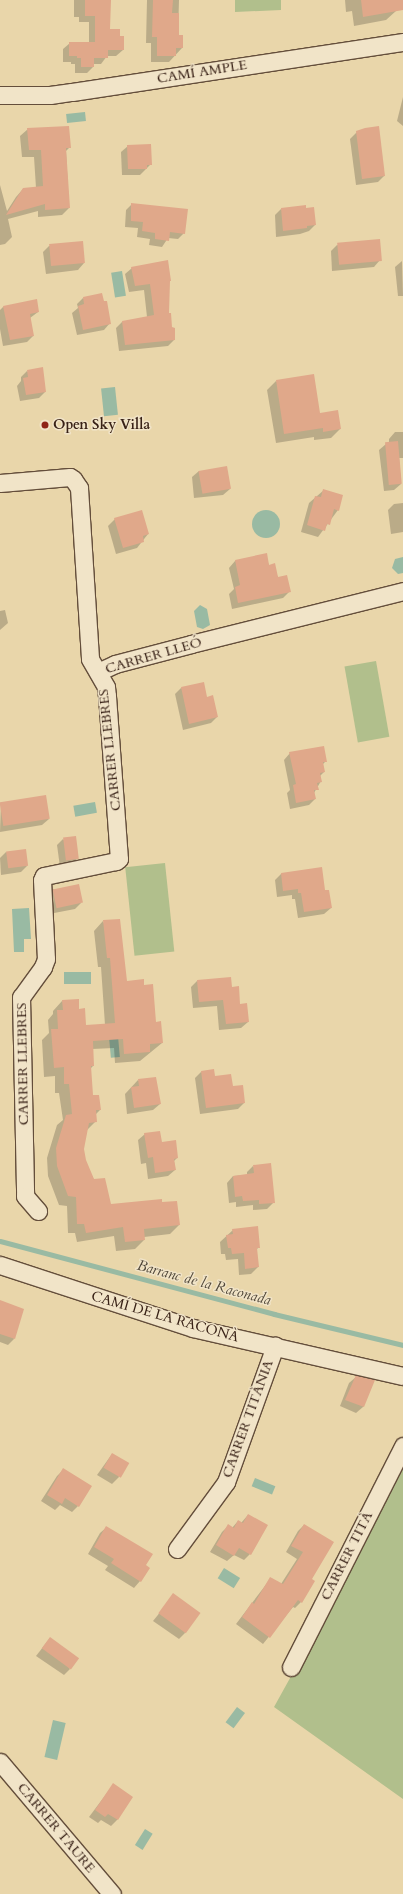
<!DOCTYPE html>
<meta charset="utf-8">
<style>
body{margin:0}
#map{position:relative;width:403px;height:1894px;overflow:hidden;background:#e9d6aa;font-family:Cardo,serif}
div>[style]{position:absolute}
.green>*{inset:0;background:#b1bf8c;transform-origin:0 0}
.water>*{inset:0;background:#99baa3;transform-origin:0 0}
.round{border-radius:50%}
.shadow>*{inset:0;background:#0003}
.stream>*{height:5px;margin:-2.5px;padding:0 2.5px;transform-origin:2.5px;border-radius:2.5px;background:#99baa3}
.building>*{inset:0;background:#e0a88a;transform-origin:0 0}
.roads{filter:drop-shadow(1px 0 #644e3b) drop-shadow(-1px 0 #644e3b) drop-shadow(0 1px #644e3b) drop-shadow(0 -1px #644e3b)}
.minor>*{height:17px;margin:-8.5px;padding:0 8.5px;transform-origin:8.5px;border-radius:8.5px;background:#f1e4c8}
.dots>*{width:11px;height:11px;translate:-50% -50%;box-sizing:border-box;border:2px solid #f1e4c8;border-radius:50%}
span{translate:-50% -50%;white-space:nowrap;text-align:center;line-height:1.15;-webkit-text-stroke:3px #f1e4c8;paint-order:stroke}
.street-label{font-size:14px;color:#382116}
.poi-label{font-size:14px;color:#382116;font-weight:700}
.left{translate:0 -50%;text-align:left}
.water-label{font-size:15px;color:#504739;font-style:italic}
</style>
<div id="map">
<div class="green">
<i style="clip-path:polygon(235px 0,281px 0,281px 10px,235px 12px)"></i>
<i style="left:376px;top:661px;width:77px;height:32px;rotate:80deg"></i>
<i style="left:165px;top:863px;width:89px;height:40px;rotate:84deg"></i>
<i style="clip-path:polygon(403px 1460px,403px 1799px,274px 1707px,310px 1642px)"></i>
</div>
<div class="water">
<i style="left:85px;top:112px;width:9px;height:19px;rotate:84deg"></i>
<i style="left:122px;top:271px;width:25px;height:11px;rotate:81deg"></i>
<i style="left:115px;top:387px;width:28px;height:14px;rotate:84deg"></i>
<i class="round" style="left:252px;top:510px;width:28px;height:28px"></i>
<i style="clip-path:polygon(403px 557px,403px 573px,398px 574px,392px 568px,395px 559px)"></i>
<i style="clip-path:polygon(200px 605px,207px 609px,210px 625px,203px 629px,197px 627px,194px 611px)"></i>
<i style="left:95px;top:802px;width:11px;height:22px;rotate:80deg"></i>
<i style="clip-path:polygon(29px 908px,31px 939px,24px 939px,24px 952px,14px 952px,12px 909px)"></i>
<i style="left:64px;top:972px;width:27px;height:12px"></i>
<i style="left:118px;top:1036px;width:21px;height:9px;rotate:85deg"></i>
<i style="left:255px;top:1478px;width:22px;height:9px;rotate:22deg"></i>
<i style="left:224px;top:1568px;width:19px;height:12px;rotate:32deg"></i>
<i style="left:237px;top:1707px;width:10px;height:19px;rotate:37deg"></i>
<i style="left:53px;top:1720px;width:13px;height:38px;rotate:13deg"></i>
<i style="left:145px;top:1829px;width:9px;height:19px;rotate:32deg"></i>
</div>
<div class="shadow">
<i style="clip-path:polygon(74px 0,110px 0,109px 30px,123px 50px,116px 56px,107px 56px,101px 64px,93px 64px,93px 67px,87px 73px,75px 73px,75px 64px,71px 64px,71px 62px,63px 62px,63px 49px,70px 43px,89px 43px,89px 22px,79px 22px,79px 17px,74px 17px)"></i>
<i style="clip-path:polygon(147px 0,179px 0,178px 36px,182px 48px,169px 62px,151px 62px,151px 43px,146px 43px)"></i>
<i style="clip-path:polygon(345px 0,394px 0,396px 11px,386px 20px,354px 26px,352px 11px,346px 12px)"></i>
<i style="clip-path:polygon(403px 97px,403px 126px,397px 121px)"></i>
<i style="clip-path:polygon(28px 129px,70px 147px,66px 151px,69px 208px,62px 215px,38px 217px,38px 211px,8px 219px,12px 237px,5px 244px,0 245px,0 185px,7px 211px,16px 197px,23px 189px,36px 188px,34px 157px,22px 157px,20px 136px)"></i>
<i style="clip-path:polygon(357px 132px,384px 176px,378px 182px,356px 185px,350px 139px)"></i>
<i style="clip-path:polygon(128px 146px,151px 164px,140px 175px,122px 175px,121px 152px)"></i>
<i style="clip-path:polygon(132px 204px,184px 233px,178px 239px,168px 238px,162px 247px,149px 245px,150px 239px,137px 237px,138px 228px,125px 227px,126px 210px)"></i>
<i style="clip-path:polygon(281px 209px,315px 225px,309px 231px,300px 234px,276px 237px,275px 215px)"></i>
<i style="clip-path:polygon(82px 242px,84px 263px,78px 270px,46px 274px,43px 252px,49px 246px)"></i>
<i style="clip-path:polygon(337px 245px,380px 260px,374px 267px,332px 271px,331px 251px)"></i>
<i style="clip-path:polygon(402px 261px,403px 296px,398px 296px,395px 267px)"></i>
<i style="clip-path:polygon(132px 268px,169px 282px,168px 313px,174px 340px,168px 346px,119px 351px,116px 328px,122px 322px,147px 317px,144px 290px,129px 292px,125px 274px)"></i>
<i style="clip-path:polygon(83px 298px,110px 323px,104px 330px,77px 335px,72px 313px,78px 308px,77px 304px)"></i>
<i style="clip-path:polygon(3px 307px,38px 312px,30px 318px,33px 336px,27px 342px,3px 346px,0 329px,0 310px)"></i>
<i style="clip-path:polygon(27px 371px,45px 392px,39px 398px,20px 401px,17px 386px,21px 381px,21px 377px)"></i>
<i style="clip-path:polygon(276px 381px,319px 414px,340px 429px,331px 438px,314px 440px,314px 437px,276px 443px,267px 390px)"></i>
<i style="clip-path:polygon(395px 432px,403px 432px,403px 458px,399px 458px,401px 484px,394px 490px,384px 491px,379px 450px,386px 444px,389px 443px,389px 439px)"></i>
<i style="clip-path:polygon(199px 471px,230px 489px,223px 495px,194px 498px,192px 477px)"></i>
<i style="clip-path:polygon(324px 490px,338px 510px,318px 537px,301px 532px,309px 503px)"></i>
<i style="clip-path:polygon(403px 503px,403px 532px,391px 534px,388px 510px,394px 504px)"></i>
<i style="clip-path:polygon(115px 519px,148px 534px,137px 548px,116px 554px,108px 526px)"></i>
<i style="clip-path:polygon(266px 555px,269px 566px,290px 591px,283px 598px,232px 609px,229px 594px,234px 589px,229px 568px,235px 561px)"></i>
<i style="clip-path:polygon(5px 610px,8px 623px,0 630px,0 611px)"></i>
<i style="clip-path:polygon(181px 688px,206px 698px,217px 717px,211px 723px,183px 730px,175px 694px)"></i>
<i style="clip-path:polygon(290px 753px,326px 761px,322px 765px,324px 772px,320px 776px,321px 781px,314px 793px,315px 799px,309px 805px,290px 809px,287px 793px,290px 790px,284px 760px)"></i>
<i style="clip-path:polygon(1px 803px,49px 819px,42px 825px,0 832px)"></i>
<i style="clip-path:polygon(63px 839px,78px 858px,71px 865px,60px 867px,57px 845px)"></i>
<i style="clip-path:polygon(6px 852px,27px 866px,21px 872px,1px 875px,0 858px)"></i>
<i style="clip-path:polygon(321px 868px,324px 891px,331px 908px,324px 914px,298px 918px,295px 899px,292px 899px,292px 895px,277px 897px,275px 880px,281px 874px)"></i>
<i style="clip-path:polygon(53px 889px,81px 903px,75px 909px,49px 914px,46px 896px)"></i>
<i style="clip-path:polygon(103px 921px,126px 982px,144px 986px,162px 1043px,140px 1061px,115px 1063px,114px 1048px,92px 1049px,93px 1066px,90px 1069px,92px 1096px,100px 1110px,95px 1115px,96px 1121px,87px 1130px,83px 1149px,85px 1161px,94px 1180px,110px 1205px,161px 1203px,179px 1225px,170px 1234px,144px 1237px,144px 1240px,135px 1249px,116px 1251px,114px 1236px,77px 1242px,75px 1233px,68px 1233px,67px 1206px,59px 1205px,48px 1176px,47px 1158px,57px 1125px,63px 1120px,59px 1093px,55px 1093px,55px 1076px,44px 1077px,42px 1040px,49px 1033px,48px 1020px,53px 1014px,53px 1011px,62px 1001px,79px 1010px,85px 1026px,105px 1025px,101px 967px,98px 967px,94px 931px)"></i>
<i style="clip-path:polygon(197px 981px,231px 988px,248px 1022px,241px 1028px,219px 1030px,217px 1006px,193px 1008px,191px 987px)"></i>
<i style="clip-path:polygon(201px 1072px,232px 1087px,244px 1103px,238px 1109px,200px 1114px,195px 1078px)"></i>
<i style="clip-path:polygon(138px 1080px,160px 1104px,153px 1110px,127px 1114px,125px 1094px)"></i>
<i style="clip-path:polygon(145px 1134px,161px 1143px,177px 1158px,174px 1161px,175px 1170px,168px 1176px,148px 1179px,146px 1163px,141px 1164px,138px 1140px)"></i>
<i style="clip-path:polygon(253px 1166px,274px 1202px,267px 1209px,253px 1210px,253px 1205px,236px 1207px,236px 1202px,229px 1203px,227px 1183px,233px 1176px,247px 1175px,247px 1172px)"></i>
<i style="clip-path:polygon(233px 1230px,259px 1247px,256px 1250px,258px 1267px,251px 1274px,239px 1275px,238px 1259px,226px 1260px,225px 1254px,221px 1254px,220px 1242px)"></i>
<i style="clip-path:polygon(0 1302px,14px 1339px,8px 1345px,0 1342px)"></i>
<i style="clip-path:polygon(356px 1377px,374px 1381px,363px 1407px,356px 1413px,340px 1406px,349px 1383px)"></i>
<i style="clip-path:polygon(112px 1454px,119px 1477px,112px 1484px,97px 1475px)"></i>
<i style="clip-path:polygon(63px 1470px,78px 1506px,72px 1512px,60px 1505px,55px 1510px,41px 1501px,57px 1476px)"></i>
<i style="clip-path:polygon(248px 1515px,250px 1554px,244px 1560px,234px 1555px,227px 1561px,210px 1552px,222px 1532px,228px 1526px,232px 1528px,238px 1521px,241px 1523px)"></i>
<i style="clip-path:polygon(304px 1525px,311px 1580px,301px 1602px,295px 1608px,293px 1607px,263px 1644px,236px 1624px,271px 1578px,281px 1584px,297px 1559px,286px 1552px,298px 1531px)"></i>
<i style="clip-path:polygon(107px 1527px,144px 1565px,140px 1581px,134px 1588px,105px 1570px,108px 1566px,88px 1554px,100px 1533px)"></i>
<i style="clip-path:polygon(174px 1595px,185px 1633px,179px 1639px,153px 1621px)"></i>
<i style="clip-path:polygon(50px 1638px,70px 1669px,64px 1675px,36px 1656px)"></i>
<i style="clip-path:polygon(113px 1785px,131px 1797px,117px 1820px,111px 1826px,101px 1820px,98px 1823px,89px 1817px)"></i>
</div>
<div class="stream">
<i style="left:0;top:1241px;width:284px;rotate:14.9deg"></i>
<i style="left:274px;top:1314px;width:133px;rotate:13.5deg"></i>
</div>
<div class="building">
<i style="clip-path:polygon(85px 0,111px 0,110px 29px,120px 29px,120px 36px,124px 36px,124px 50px,108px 50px,108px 58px,94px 58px,94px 67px,81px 67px,81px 58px,77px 58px,77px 56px,69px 56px,69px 42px,95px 42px,95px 16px,85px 16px)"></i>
<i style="clip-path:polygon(153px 0,173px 0,172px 13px,179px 13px,179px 35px,183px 35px,183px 48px,176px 48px,176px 56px,157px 56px,157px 37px,152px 37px)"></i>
<i style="clip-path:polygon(361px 0,403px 0,403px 10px,363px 17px)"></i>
<i style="clip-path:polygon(69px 126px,71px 148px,66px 148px,70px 208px,45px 210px,45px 204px,6px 215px,23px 188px,43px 186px,41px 150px,29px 150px,27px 128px)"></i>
<i style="clip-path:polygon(379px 126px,385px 176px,362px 179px,356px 131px,365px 128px)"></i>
<i style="clip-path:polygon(151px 144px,152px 165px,147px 165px,147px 169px,128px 169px,127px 145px)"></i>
<i style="clip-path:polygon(131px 203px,188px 209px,185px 234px,170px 232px,169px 241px,155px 239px,155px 233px,142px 231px,143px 222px,131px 221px)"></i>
<i style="clip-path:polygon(306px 205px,306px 208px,314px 207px,316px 225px,307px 226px,307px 228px,283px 231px,281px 208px)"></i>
<i style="left:380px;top:239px;width:22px;height:43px;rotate:85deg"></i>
<i style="left:83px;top:241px;width:22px;height:34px;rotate:85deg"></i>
<i style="clip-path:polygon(168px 260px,171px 281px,170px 281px,169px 313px,171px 313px,172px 327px,175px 328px,175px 340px,125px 345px,122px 321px,154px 315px,150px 284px,135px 286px,131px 267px)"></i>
<i style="clip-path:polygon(102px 293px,104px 301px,107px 301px,111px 324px,83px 330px,78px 306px,84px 304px,83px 297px)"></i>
<i style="clip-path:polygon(37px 299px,39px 312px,30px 314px,34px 336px,10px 340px,3px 306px)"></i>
<i style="clip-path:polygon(43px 367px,46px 392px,26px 395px,23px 378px,28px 377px,27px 370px)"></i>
<i style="clip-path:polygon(314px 374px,320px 413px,338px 410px,341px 429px,323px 432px,323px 428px,284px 434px,276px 380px)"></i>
<i style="left:398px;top:441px;width:43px;height:13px;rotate:85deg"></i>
<i style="left:227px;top:466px;width:23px;height:29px;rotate:80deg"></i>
<i style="clip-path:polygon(323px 489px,343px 495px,339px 511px,334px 509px,330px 525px,327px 524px,325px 531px,307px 525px,315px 496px,321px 497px)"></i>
<i style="clip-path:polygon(142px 510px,149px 534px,143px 536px,144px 542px,123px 548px,114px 518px)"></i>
<i style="clip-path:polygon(267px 553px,269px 565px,275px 563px,278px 577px,287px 575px,291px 592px,238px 603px,235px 587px,240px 585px,235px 560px)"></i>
<i style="clip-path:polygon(204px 682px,207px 697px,213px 695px,218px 717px,189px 724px,181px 687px)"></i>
<i style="clip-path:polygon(324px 746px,327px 762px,323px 762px,325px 772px,320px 773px,322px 782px,317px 783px,319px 790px,314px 790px,316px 799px,296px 803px,293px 785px,296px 784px,289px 752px)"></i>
<i style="left:46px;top:795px;width:24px;height:47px;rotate:81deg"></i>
<i style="left:76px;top:836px;width:23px;height:13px;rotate:83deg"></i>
<i style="left:26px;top:849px;width:17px;height:20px;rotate:83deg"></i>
<i style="clip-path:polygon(322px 867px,325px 890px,329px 890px,332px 908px,304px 912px,301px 893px,298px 893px,298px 889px,283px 891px,281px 873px)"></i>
<i style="left:79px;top:884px;width:19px;height:27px;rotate:78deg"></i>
<i style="clip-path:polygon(120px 919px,127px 981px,144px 979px,144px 985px,153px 984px,156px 1022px,161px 1021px,163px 1043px,150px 1044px,150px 1052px,124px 1054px,123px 1039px,93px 1041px,94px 1066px,91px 1066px,93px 1095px,99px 1095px,101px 1110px,96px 1110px,97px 1122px,89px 1123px,84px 1149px,86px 1160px,94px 1179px,105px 1178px,111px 1204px,162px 1199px,162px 1202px,177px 1201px,180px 1225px,144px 1229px,145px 1240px,125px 1242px,123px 1227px,86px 1233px,84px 1224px,77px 1224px,76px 1197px,68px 1196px,57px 1166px,56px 1148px,66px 1115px,72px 1114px,69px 1084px,64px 1084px,64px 1067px,54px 1068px,51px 1029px,58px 1029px,57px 1010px,63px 1010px,62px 1000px,79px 999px,79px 1009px,85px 1008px,86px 1025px,115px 1023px,110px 958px,107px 958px,103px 920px)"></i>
<i style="clip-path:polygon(231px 977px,232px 987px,239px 986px,240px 1004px,247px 1003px,249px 1022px,226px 1024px,223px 1000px,199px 1002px,197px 980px)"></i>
<i style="clip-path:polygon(214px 1069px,215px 1076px,231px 1074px,233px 1086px,243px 1085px,245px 1103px,206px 1108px,201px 1071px)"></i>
<i style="clip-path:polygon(156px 1077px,161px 1104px,134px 1108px,131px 1087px,139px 1086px,138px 1079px)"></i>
<i style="clip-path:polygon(160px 1131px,162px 1142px,176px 1140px,178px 1158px,174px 1159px,176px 1170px,155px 1173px,153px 1157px,148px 1158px,144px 1133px)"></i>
<i style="clip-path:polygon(271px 1163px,275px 1203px,259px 1204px,259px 1200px,243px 1201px,242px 1196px,235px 1197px,233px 1176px,254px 1173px,253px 1165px)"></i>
<i style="clip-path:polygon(258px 1226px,260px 1248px,257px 1248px,259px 1267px,245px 1269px,244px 1253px,232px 1254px,231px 1248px,228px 1248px,226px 1235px,233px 1234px,232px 1229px)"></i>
<i style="clip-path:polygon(0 1300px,24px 1309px,15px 1339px,0 1334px)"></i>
<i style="clip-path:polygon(356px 1375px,375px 1380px,364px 1407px,345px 1400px)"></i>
<i style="left:112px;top:1453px;width:20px;height:17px;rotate:30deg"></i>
<i style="clip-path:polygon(63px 1468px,92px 1486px,79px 1507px,65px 1498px,62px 1504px,47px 1495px)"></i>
<i style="clip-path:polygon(248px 1514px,268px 1525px,251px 1555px,239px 1548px,234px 1556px,216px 1545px,228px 1524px,234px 1528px,238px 1520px,243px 1523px)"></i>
<i style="clip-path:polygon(304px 1524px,334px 1542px,312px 1579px,315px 1581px,302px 1603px,298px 1600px,270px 1638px,242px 1617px,252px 1602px,254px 1604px,270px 1577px,283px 1584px,303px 1552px,291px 1546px)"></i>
<i style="clip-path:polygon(106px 1526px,153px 1554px,146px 1565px,150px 1568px,141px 1582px,111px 1563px,114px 1559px,94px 1547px)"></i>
<i style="left:173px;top:1593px;width:34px;height:25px;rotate:36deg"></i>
<i style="left:50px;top:1637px;width:36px;height:14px;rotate:36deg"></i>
<i style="clip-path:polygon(113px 1783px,133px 1797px,118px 1820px,108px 1814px,105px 1817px,95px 1810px)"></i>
</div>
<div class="roads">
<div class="minor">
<i style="left:0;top:95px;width:50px"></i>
<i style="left:50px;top:95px;width:22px;rotate:-8deg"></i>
<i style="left:72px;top:92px;width:335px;rotate:-8.6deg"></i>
<i style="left:0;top:483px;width:70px;rotate:-4.9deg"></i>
<i style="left:70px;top:477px;width:4px;rotate:34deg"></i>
<i style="left:73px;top:479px;width:11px;rotate:56deg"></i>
<i style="left:79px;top:488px;width:171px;rotate:86.3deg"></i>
<i style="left:90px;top:659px;width:32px;rotate:60deg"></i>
<i style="left:106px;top:687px;width:9px;rotate:84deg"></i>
<i style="left:107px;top:696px;width:163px;rotate:85.8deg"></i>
<i style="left:119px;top:859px;width:4px;rotate:146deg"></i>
<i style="left:116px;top:861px;width:74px;rotate:168.2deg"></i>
<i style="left:44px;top:876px;width:4px;rotate:117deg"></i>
<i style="left:42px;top:880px;width:79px;rotate:87.1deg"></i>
<i style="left:46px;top:959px;width:9px;rotate:111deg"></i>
<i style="left:43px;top:967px;width:37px;rotate:126deg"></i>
<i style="left:21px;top:997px;width:199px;rotate:88.8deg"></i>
<i style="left:25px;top:1196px;width:20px;rotate:49deg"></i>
<i style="left:98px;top:672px;width:19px;rotate:-25deg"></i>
<i style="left:115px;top:664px;width:79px;rotate:-14.7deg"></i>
<i style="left:191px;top:644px;width:219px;rotate:-14deg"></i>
<i style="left:0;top:1265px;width:203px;rotate:18.1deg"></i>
<i style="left:193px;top:1328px;width:215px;rotate:12.9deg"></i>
<i style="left:177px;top:1549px;width:83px;rotate:-53.8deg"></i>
<i style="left:226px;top:1482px;width:145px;rotate:-70.2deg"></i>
<i style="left:291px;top:1667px;width:248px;rotate:-63.1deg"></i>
<i style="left:0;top:1762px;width:173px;rotate:49.7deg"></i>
</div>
</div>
<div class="dots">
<i style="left:45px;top:425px;background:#8f2418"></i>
</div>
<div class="street-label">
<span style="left:202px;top:72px;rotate:-9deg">CAMÍ AMPLE</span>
<span style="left:153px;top:656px;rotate:-16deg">CARRER LLEÓ</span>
<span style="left:110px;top:750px;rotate:-96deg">CARRER LLEBRES</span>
<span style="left:23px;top:1064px;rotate:-91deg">CARRER LLEBRES</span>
<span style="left:165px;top:1317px;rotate:16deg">CAMÍ DE LA RACONÀ</span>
<span style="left:248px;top:1419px;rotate:-70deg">CARRER TITÀNIA</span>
<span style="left:347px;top:1556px;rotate:-63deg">CARRER TITÀ</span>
<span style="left:56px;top:1828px;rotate:50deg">CARRER TAURE</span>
</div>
<div class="poi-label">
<span class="left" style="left:53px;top:425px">Open Sky Villa</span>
</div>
<div class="water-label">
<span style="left:204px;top:1283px;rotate:15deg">Barranc de la Raconada</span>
</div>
</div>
